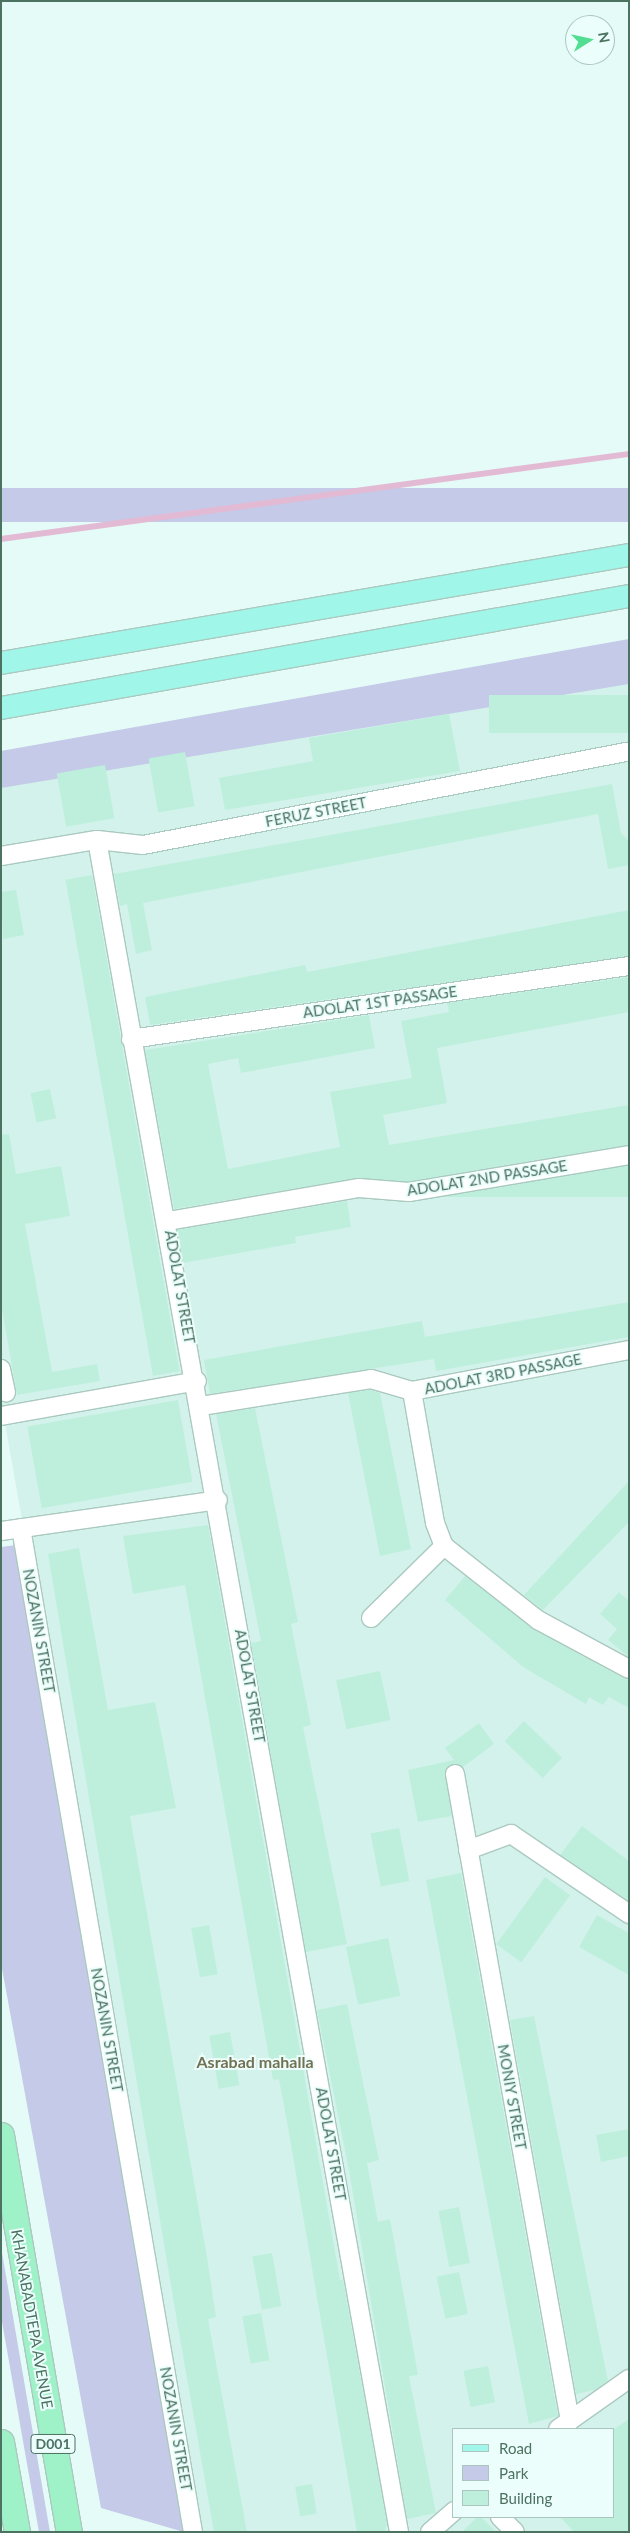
<!DOCTYPE html>
<style>
body{margin:0}
#map{position:relative;width:630px;height:2533px;overflow:hidden;background:#e5fbf7;font-family:Lato,sans-serif}
div>[style]{position:absolute}
.residential>*{inset:0;background:#d3f2eb}
.green>*{inset:0;background:#c4cae7;transform-origin:0 0}
.stream>*{height:5.5px;margin:-2.75px;padding:0 2.75px;transform-origin:2.75px;border-radius:2.75px;background:#e3bad4}
.building>*{inset:0;background:#beefdd;transform-origin:0 0}
.roads{filter:drop-shadow(1px 0 #aac9bf) drop-shadow(-1px 0 #aac9bf) drop-shadow(0 1px #aac9bf) drop-shadow(0 -1px #aac9bf)}
.minor>*{height:18px;margin:-9px;padding:0 9px;transform-origin:9px;border-radius:9px;background:#fff}
.major>*{height:22px;margin:-11px;padding:0 11px;transform-origin:11px;border-radius:11px;background:#a1f6ea}
.highway>*{height:25px;margin:-12.5px;padding:0 12.5px;transform-origin:12.5px;border-radius:12.5px;background:#9ff1c8}
span{translate:-50% -50%;white-space:nowrap;text-align:center;line-height:1.15;-webkit-text-stroke:4px #ebfefb;paint-order:stroke}
.shield-label span{padding:1px 4px;background:#ebfefb;border:1px solid;border-radius:4px;-webkit-text-stroke-width:0}
.shield-label{font-size:14px;color:#4c7262;font-weight:700}
.street-label{font-size:15px;color:#4c7262}
.neighbourhood-label{font-size:16px;color:#747052;font-weight:700}
.frame{position:absolute;inset:0;border:2px solid #4c7262;pointer-events:none}
.legend{position:absolute;left:452px;top:2428px;width:162px;height:90px;box-sizing:border-box;background:#ebfefb;border:1px solid #abc6be;margin:0;padding:6px 9px;list-style:none;font-size:15px;color:#4c7262}
.legend li{display:flex;align-items:center;gap:10px;height:25px}
.legend b{width:25px;border:1px solid #abc6be}
.north{position:absolute;left:565px;top:15px;width:50px;height:50px;box-sizing:border-box;background:#ebfefb;border:1px solid #abc6be;border-radius:50%;rotate:80deg;font-size:14px;font-weight:700;line-height:20px;text-align:center;color:#4c7262}
.north::after{content:'';display:block;margin:auto;width:18px;height:22px;background:#51de92;clip-path:polygon(50% 0,100% 100%,50% 72%,0 100%)}
</style>
<div id="map">
<div class="residential">
<i style="clip-path:polygon(evenodd,629px 661px,629px 2532px,199px 2532px,1px 1400px,1px 769px,629px 661px,454px 2429px,614px 2429px,614px 2517px,454px 2517px,454px 2429px)"></i>
</div>
<div class="green">
<i style="left:629px;top:488px;width:34px;height:637px;rotate:90deg"></i>
<i style="clip-path:polygon(629px 639px,629px 684px,1px 788px,1px 751px)"></i>
<i style="clip-path:polygon(16px 1545px,184px 2532px,101px 2508px,1px 1963px,1px 1547px)"></i>
<i style="clip-path:polygon(1px 2247px,50px 2532px,39px 2532px,1px 2316px)"></i>
</div>
<div class="stream">
<i style="left:1px;top:539px;width:634px;rotate:-7.71deg"></i>
</div>
<div class="building">
<i style="left:629px;top:695px;width:38px;height:140px;rotate:90deg"></i>
<i style="clip-path:polygon(449px 714px,460px 771px,225px 810px,219px 778px,313px 761px,309px 738px)"></i>
<i style="left:185px;top:752px;width:55px;height:37px;rotate:80deg"></i>
<i style="left:105px;top:765px;width:54px;height:49px;rotate:80deg"></i>
<i style="clip-path:polygon(612px 784px,621px 833px,629px 841px,629px 865px,608px 869px,598px 814px,143px 903px,152px 950px,136px 954px,127px 904px,120px 906px,114px 874px)"></i>
<i style="left:92px;top:875px;width:504px;height:27px;rotate:80deg"></i>
<i style="clip-path:polygon(16px 890px,24px 935px,3px 939px,1px 892px)"></i>
<i style="clip-path:polygon(629px 910px,629px 956px,150px 1025px,145px 997px,305px 965px,307px 972px)"></i>
<i style="clip-path:polygon(629px 977px,629px 1012px,437px 1048px,447px 1103px,383px 1115px,389px 1145px,629px 1105px,629px 1145px,409px 1181px,402px 1181px,400px 1171px,174px 1209px,145px 1050px,369px 1015px,375px 1048px,241px 1073px,238px 1058px,208px 1064px,228px 1169px,340px 1147px,330px 1092px,412px 1078px,401px 1021px,449px 1012px,447px 1003px)"></i>
<i style="left:50px;top:1089px;width:30px;height:20px;rotate:78deg"></i>
<i style="clip-path:polygon(9px 1134px,16px 1174px,61px 1166px,70px 1216px,25px 1224px,52px 1372px,97px 1364px,100px 1381px,17px 1395px,1px 1303px,1px 1135px)"></i>
<i style="left:629px;top:1166px;width:31px;height:281px;rotate:90deg"></i>
<i style="clip-path:polygon(347px 1201px,351px 1227px,295px 1237px,296px 1243px,183px 1263px,177px 1230px)"></i>
<i style="clip-path:polygon(629px 1302px,629px 1337px,436px 1371px,434px 1359px,210px 1394px,204px 1360px,422px 1321px,425px 1337px)"></i>
<i style="clip-path:polygon(370px 1390px,380px 1393px,411px 1549px,380px 1556px,348px 1393px)"></i>
<i style="left:178px;top:1400px;width:83px;height:153px;rotate:80deg"></i>
<i style="clip-path:polygon(255px 1408px,298px 1622px,291px 1624px,311px 1725px,303px 1727px,347px 1944px,306px 1952px,251px 1643px,261px 1641px,216px 1414px)"></i>
<i style="clip-path:polygon(629px 1481px,629px 1522px,543px 1610px,524px 1595px)"></i>
<i style="clip-path:polygon(208px 1525px,340px 2280px,343px 2280px,387px 2523px,385px 2532px,357px 2532px,289px 2133px,279px 2079px,273px 2080px,185px 1585px,133px 1594px,123px 1536px)"></i>
<i style="clip-path:polygon(79px 1548px,108px 1710px,155px 1702px,176px 1808px,130px 1816px,207px 2257px,216px 2317px,208px 2319px,247px 2532px,214px 2532px,178px 2327px,48px 1554px)"></i>
<i style="clip-path:polygon(465px 1576px,533px 1629px,629px 1681px,629px 1708px,609px 1697px,603px 1705px,589px 1697px,586px 1704px,523px 1667px,445px 1600px)"></i>
<i style="clip-path:polygon(619px 1592px,629px 1601px,629px 1657px,608px 1640px,617px 1629px,600px 1614px)"></i>
<i style="left:380px;top:1671px;width:50px;height:45px;rotate:78deg"></i>
<i style="left:524px;top:1721px;width:53px;height:28px;rotate:44deg"></i>
<i style="clip-path:polygon(479px 1723px,494px 1744px,463px 1767px,453px 1764px,445px 1770px,452px 1816px,418px 1822px,408px 1770px,454px 1760px,445px 1748px)"></i>
<i style="clip-path:polygon(582px 1826px,629px 1861px,629px 1901px,560px 1855px)"></i>
<i style="left:399px;top:1828px;width:54px;height:29px;rotate:79deg"></i>
<i style="clip-path:polygon(461px 1873px,558px 2416px,529px 2424px,426px 1880px)"></i>
<i style="left:545px;top:1877px;width:31px;height:83px;rotate:36deg"></i>
<i style="clip-path:polygon(597px 1915px,629px 1933px,629px 1975px,579px 1947px)"></i>
<i style="left:209px;top:1925px;width:50px;height:18px;rotate:80deg"></i>
<i style="left:388px;top:1938px;width:59px;height:43px;rotate:78deg"></i>
<i style="clip-path:polygon(347px 2004px,379px 2160px,367px 2163px,378px 2222px,390px 2219px,418px 2375px,409px 2376px,436px 2513px,407px 2519px,349px 2170px,317px 2010px)"></i>
<i style="clip-path:polygon(534px 2016px,608px 2381px,595px 2390px,576px 2394px,510px 2020px)"></i>
<i style="left:230px;top:2032px;width:54px;height:21px;rotate:80deg"></i>
<i style="clip-path:polygon(629px 2129px,629px 2156px,601px 2162px,596px 2135px)"></i>
<i style="left:459px;top:2207px;width:57px;height:21px;rotate:79deg"></i>
<i style="left:272px;top:2253px;width:54px;height:20px;rotate:80deg"></i>
<i style="left:459px;top:2272px;width:43px;height:23px;rotate:78deg"></i>
<i style="left:261px;top:2313px;width:48px;height:19px;rotate:80deg"></i>
<i style="left:488px;top:2366px;width:37px;height:25px;rotate:79deg"></i>
<i style="clip-path:polygon(629px 2419px,629px 2532px,574px 2532px,560px 2517px,614px 2517px,614px 2429px)"></i>
<i style="left:312px;top:2484px;width:30px;height:17px;rotate:81deg"></i>
<i style="clip-path:polygon(477px 2517px,481px 2517px,496px 2532px,462px 2532px)"></i>
</div>
<div class="roads">
<div class="minor">
<i style="left:97px;top:840px;width:1719px;rotate:79.88deg"></i>
<i style="left:1px;top:856px;width:97px;rotate:-9.5deg"></i>
<i style="left:97px;top:840px;width:46px;rotate:6.2deg"></i>
<i style="left:143px;top:845px;width:495px;rotate:-10.9deg"></i>
<i style="left:131px;top:1039px;width:503px;rotate:-8.34deg"></i>
<i style="left:168px;top:1221px;width:194px;rotate:-9.8deg"></i>
<i style="left:359px;top:1188px;width:50px;rotate:4.6deg"></i>
<i style="left:409px;top:1192px;width:223px;rotate:-9.5deg"></i>
<i style="left:1px;top:1369px;width:24px;rotate:78deg"></i>
<i style="left:412px;top:1391px;width:134px;rotate:80.1deg"></i>
<i style="left:435px;top:1523px;width:25px;rotate:69deg"></i>
<i style="left:444px;top:1546px;width:120px;rotate:38.2deg"></i>
<i style="left:538px;top:1620px;width:103px;rotate:28.3deg"></i>
<i style="left:201px;top:1406px;width:172px;rotate:-9deg"></i>
<i style="left:371px;top:1379px;width:43px;rotate:16.3deg"></i>
<i style="left:412px;top:1391px;width:221px;rotate:-10.7deg"></i>
<i style="left:1px;top:1416px;width:199px;rotate:-10.1deg"></i>
<i style="left:21px;top:1528px;width:1019px;rotate:80.28deg"></i>
<i style="left:1px;top:1531px;width:219px;rotate:-8.1deg"></i>
<i style="left:371px;top:1618px;width:103px;rotate:-44.6deg"></i>
<i style="left:455px;top:1774px;width:657px;rotate:79.92deg"></i>
<i style="left:468px;top:1850px;width:46px;rotate:-20.4deg"></i>
<i style="left:511px;top:1834px;width:143px;rotate:34.1deg"></i>
<i style="left:558px;top:2429px;width:87px;rotate:-35.2deg"></i>
<i style="left:500px;top:2517px;width:21px;rotate:45deg"></i>
<i style="left:430px;top:2532px;width:32px;rotate:-41deg"></i>
</div>
<div class="major">
<i style="left:1px;top:663px;width:637px;rotate:-9.76deg"></i>
<i style="left:1px;top:708px;width:638px;rotate:-10.11deg"></i>
</div>
<div class="highway">
<i style="left:1px;top:2135px;width:403px;rotate:80.3deg"></i>
<i style="left:1px;top:2442px;width:91px;rotate:79.9deg"></i>
</div>
</div>
<div class="shield-label">
<span style="left:53px;top:2444px">D001</span>
</div>
<div class="street-label">
<span style="left:316px;top:812px;rotate:-11deg">FERUZ STREET</span>
<span style="left:380px;top:1002px;rotate:-8deg">ADOLAT 1ST PASSAGE</span>
<span style="left:487px;top:1178px;rotate:-9deg">ADOLAT 2ND PASSAGE</span>
<span style="left:180px;top:1287px;rotate:80deg">ADOLAT STREET</span>
<span style="left:503px;top:1374px;rotate:-11deg">ADOLAT 3RD PASSAGE</span>
<span style="left:39px;top:1631px;rotate:80deg">NOZANIN STREET</span>
<span style="left:250px;top:1686px;rotate:80deg">ADOLAT STREET</span>
<span style="left:107px;top:2030px;rotate:80deg">NOZANIN STREET</span>
<span style="left:512px;top:2097px;rotate:80deg">MONIY STREET</span>
<span style="left:331px;top:2144px;rotate:80deg">ADOLAT STREET</span>
<span style="left:32px;top:2319px;rotate:80deg">KHANABADTEPA AVENUE</span>
<span style="left:176px;top:2429px;rotate:80deg">NOZANIN STREET</span>
</div>
<div class="neighbourhood-label">
<span style="left:255px;top:2062px">Asrabad mahalla</span>
</div>
<div class="frame"></div>
<ul class="legend">
<li><b style="height:6px;background:#a1f6ea"></b>Road</li>
<li><b style="height:14px;background:#c4cae7"></b>Park</li>
<li><b style="height:14px;background:#beefdd"></b>Building</li>
</ul>
<div class="north">N</div>
</div>
